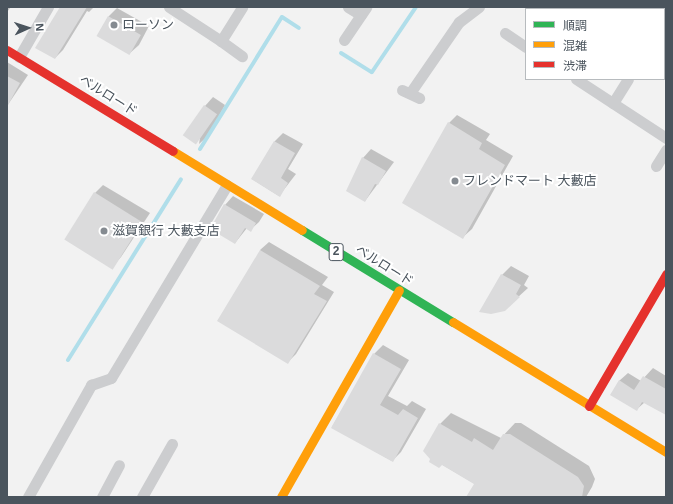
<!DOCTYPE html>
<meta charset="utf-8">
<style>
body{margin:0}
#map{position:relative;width:673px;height:504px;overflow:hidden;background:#f2f2f2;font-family:Arial,"Noto Sans JP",sans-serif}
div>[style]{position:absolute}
.shadow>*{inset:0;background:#0003}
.stream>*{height:4px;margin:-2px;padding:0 2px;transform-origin:2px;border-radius:2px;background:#b0deea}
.building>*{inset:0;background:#dbdbdc;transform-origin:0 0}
.street>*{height:11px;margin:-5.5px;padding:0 5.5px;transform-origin:5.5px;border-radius:5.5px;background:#cccdcf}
.fast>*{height:9px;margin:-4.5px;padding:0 4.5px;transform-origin:4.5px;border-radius:4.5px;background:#30b455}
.slow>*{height:9px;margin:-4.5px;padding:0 4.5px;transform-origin:4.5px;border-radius:4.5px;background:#ff9f0a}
.jam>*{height:9px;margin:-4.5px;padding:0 4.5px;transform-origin:4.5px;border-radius:4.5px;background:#e5322d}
.dots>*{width:11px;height:11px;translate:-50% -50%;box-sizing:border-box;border:2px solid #fff;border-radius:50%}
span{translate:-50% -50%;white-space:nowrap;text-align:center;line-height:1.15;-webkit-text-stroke:4px #fff;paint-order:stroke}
.shield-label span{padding:1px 3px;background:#fff;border:1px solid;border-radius:3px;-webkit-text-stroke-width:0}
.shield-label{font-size:12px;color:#4a545d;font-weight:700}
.poi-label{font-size:13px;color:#4a545d}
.left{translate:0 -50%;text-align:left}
.street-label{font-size:13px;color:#4a545d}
.frame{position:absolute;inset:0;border:8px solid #4a545d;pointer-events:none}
.legend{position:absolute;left:525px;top:8px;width:140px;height:72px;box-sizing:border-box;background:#fff;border:1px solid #b7bbbe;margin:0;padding:5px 7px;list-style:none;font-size:12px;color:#4a545d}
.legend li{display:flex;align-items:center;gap:8px;height:20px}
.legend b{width:20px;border:1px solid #b7bbbe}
.north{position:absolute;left:8px;top:8px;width:40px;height:40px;-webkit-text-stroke:3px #fff;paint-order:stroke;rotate:87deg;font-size:11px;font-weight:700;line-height:16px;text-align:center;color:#4a545d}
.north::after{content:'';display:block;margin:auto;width:14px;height:18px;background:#4a545d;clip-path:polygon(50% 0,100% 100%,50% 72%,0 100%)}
</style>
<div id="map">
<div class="shadow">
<i style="clip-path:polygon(7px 7px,11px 7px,7px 12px)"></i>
<i style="clip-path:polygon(61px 7px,94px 7px,89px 12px,87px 11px,63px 50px,55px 58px)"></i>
<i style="clip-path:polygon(117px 8px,149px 26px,139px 45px,130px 53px,98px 35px,109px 16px)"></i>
<i style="clip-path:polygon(7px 62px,28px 75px,7px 106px)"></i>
<i style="clip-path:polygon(213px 97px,225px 105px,208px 136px,199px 144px,205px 106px)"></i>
<i style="clip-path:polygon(457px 115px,490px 134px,486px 140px,513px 156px,472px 229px,463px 237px,449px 123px)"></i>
<i style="clip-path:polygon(283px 133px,303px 144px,288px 169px,296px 174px,279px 196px,252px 179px,275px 141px)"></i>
<i style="clip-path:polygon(371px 149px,394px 162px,365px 201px,363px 158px)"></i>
<i style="clip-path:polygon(103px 185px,150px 213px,121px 257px,113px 266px,95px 193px)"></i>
<i style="clip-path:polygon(233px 196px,264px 214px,259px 222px,250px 230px,247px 228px,235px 243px,225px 205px)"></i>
<i style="clip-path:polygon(269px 242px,328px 277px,322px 285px,334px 292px,296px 354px,288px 362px,260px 250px)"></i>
<i style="clip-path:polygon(511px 266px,529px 276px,524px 285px,528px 288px,504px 310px,481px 311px,502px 275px)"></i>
<i style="clip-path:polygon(383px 345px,409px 360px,388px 396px,407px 406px,412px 401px,426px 409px,401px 452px,392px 461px,332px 427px,374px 354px)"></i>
<i style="clip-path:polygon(653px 368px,666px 376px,666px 414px,645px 402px,636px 410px,619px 381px,628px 373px,641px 381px)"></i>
<i style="clip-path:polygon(451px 413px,501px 438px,515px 423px,521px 423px,589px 466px,595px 479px,592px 487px,586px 497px,468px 497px,475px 484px,431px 458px,424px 451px,440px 424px)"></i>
</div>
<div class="stream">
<i style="left:341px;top:53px;width:36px;rotate:32deg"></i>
<i style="left:372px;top:72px;width:78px;rotate:-55.9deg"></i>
<i style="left:200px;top:149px;width:155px;rotate:-58.2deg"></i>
<i style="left:282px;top:17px;width:20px;rotate:33deg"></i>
<i style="left:68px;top:360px;width:213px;rotate:-58deg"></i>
</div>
<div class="building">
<i style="clip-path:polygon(60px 7px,87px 7px,55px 59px,35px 48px)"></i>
<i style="left:108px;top:16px;width:38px;height:23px;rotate:30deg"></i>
<i style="clip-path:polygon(7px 76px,20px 83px,7px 107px)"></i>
<i style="left:204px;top:105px;width:16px;height:37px;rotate:35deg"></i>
<i style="clip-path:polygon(448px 122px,482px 143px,479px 149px,505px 165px,463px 239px,402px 203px)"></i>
<i style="clip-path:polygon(274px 141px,295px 153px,281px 178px,288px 183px,280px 197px,251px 179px)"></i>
<i style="clip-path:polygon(362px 157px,386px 171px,378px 185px,375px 184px,365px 202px,346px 191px)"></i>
<i style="left:94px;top:192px;width:57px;height:56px;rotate:32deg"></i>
<i style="clip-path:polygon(224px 204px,256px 223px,251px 232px,245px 228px,235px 244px,210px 229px)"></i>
<i style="clip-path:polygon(260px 250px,320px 286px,314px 294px,327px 301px,288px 364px,217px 321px)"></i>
<i style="clip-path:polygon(501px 274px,521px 285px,516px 294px,520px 297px,505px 311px,491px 314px,479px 312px)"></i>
<i style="clip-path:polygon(373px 353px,401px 369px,380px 405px,398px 415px,403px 409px,418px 418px,393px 462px,331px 428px)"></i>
<i style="clip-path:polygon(643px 376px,666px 389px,666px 415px,642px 402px,637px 411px,610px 395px,619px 380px,634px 390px)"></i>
<i style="clip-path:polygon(439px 423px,472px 442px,474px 438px,493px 450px,503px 434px,510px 434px,578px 477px,584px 486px,582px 497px,466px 497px,474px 484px,442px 465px,439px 468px,429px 462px,430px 459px,423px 451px)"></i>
</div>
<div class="street">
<i style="left:169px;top:7px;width:62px;rotate:33.2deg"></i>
<i style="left:221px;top:41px;width:40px;rotate:-58deg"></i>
<i style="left:348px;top:7px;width:15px;rotate:32deg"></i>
<i style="left:649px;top:7px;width:4px;rotate:34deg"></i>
<i style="left:590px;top:9px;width:2px;rotate:-63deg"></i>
<i style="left:664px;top:23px;width:4px;rotate:-56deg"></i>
<i style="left:505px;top:33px;width:25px;rotate:34deg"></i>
<i style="left:344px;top:40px;width:40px;rotate:-56deg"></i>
<i style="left:221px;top:41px;width:26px;rotate:36deg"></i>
<i style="left:19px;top:57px;width:58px;rotate:-59.9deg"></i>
<i style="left:576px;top:79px;width:108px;rotate:33.2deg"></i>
<i style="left:402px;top:90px;width:19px;rotate:25deg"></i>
<i style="left:410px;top:93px;width:86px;rotate:-55.4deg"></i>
<i style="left:459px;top:22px;width:25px;rotate:-37deg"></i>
<i style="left:613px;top:103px;width:28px;rotate:-58deg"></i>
<i style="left:656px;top:166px;width:19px;rotate:-58deg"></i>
<i style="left:28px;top:497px;width:129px;rotate:-60.6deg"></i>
<i style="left:91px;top:385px;width:21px;rotate:-19deg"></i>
<i style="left:111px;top:378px;width:225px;rotate:-59deg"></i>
<i style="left:102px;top:497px;width:36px;rotate:-62deg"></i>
<i style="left:142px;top:497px;width:61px;rotate:-60.5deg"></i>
</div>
<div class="fast">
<i style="left:302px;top:230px;width:177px;rotate:31.4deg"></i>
</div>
<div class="slow">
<i style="left:173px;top:151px;width:151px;rotate:31.5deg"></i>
<i style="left:453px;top:322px;width:250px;rotate:31.4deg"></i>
<i style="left:281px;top:497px;width:238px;rotate:-60.3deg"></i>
</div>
<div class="jam">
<i style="left:7px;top:50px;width:194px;rotate:31.3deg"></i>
<i style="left:589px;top:406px;width:153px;rotate:-59.7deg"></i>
</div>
<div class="dots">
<i style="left:114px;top:25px;background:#858b91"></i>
<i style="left:455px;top:181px;background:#858b91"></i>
<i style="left:104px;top:231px;background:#858b91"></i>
</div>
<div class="shield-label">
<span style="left:336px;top:252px">2</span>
</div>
<div class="poi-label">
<span class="left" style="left:122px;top:25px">ローソン</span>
<span class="left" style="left:463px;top:181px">フレンドマート 大藪店</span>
<span class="left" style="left:112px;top:231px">滋賀銀行 大藪支店</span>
</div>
<div class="street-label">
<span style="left:108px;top:96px;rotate:32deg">ベルロード</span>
<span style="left:384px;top:266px;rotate:32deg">ベルロード</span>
</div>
<div class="frame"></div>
<ul class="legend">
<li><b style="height:5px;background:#30b455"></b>順調</li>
<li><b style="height:5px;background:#ff9f0a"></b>混雑</li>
<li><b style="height:5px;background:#e5322d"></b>渋滞</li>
</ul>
<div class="north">N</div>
</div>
